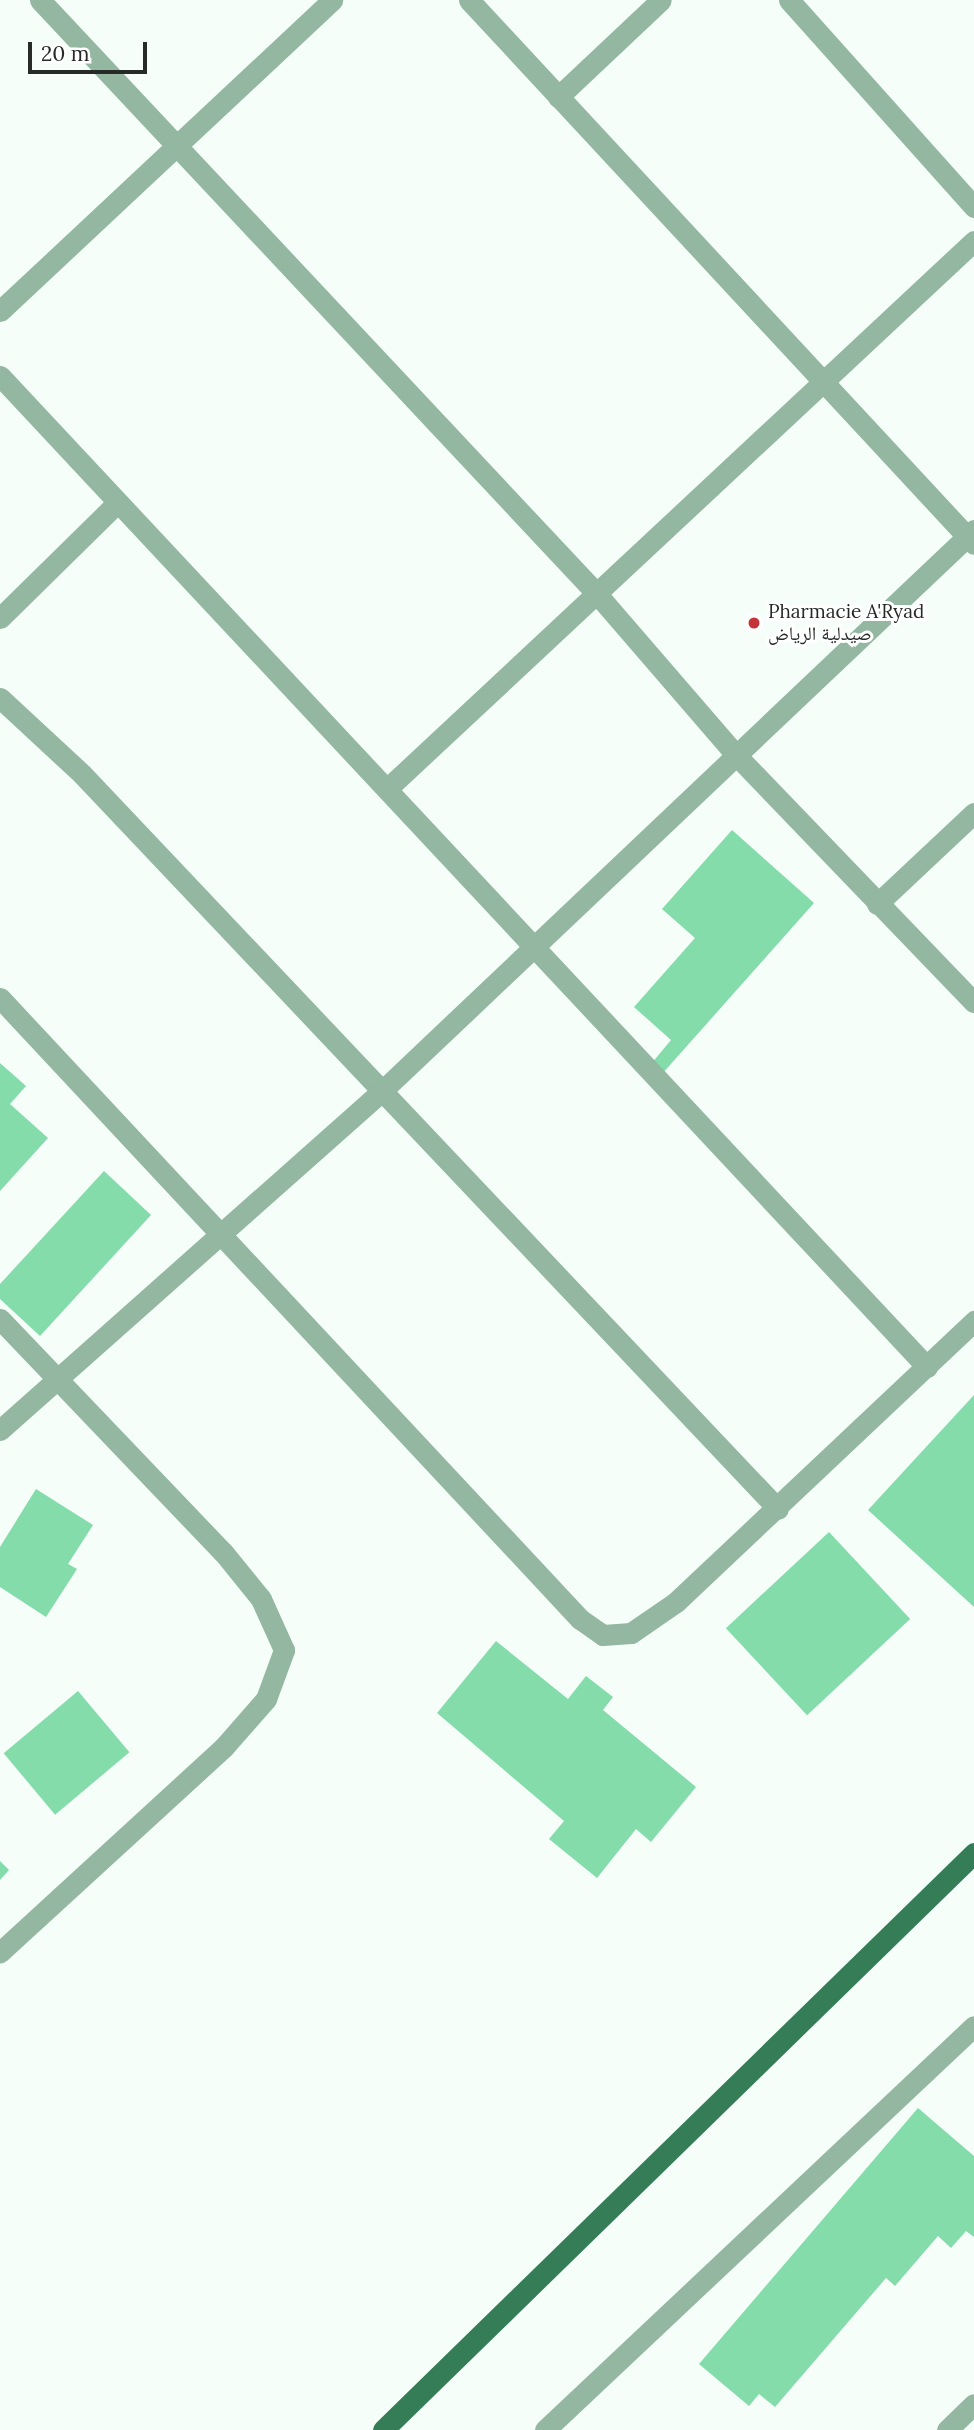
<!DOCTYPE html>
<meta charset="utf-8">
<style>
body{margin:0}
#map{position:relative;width:974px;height:2430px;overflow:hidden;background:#f5fef8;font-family:Lora,"Noto Naskh Arabic",serif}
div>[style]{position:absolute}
.building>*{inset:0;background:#84dcaa;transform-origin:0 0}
.minor>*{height:21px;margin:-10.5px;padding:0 10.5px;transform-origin:10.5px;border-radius:10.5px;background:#93b7a1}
.major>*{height:21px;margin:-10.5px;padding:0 10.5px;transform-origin:10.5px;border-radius:10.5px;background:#347d57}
.dots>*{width:19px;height:19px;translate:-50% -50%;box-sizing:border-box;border:4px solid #fff;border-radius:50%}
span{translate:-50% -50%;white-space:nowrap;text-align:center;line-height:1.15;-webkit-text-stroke:6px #fff;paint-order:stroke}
.poi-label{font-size:19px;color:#262b28}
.left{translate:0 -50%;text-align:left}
.scale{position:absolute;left:28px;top:42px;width:119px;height:32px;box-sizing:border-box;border:4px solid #262b28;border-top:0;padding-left:9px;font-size:21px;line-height:24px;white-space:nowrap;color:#262b28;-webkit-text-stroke:5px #fff;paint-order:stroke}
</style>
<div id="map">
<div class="building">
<i style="clip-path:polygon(732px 830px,814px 903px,662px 1074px,651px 1064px,671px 1040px,634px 1007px,695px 938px,662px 909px)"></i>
<i style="clip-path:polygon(0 1063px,26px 1086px,10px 1104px,48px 1138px,0 1191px)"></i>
<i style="clip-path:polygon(104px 1171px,151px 1215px,40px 1336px,0 1299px,0 1284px)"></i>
<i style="clip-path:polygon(974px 1395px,974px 1607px,868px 1510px)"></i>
<i style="clip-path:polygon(36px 1489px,93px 1525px,68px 1564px,77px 1569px,46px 1617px,0 1587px,0 1547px)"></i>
<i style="left:829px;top:1532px;width:119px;height:141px;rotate:47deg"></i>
<i style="clip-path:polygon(496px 1641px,568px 1699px,586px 1676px,613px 1697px,603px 1710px,696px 1787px,651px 1842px,636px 1829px,597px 1878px,549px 1839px,564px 1821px,437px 1713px)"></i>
<i style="left:78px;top:1691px;width:80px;height:97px;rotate:50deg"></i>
<i style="clip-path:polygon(0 1861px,9px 1870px,0 1880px)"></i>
<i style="clip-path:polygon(918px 2108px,974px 2156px,974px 2237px,966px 2231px,951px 2248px,938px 2236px,895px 2286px,886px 2278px,775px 2407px,759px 2394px,749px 2406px,699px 2364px)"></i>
</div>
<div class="minor">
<i style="left:40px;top:0;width:814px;rotate:46.84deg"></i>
<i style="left:597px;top:594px;width:213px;rotate:49.2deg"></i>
<i style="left:736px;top:755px;width:343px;rotate:46.1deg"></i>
<i style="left:469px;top:0;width:742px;rotate:47.13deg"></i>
<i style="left:789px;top:0;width:278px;rotate:48.2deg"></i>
<i style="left:558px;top:97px;width:141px;rotate:-43.3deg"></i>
<i style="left:0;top:311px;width:455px;rotate:-43.1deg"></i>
<i style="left:0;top:376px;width:1357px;rotate:46.91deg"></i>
<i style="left:0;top:618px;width:165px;rotate:-44.5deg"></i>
<i style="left:0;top:698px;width:112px;rotate:42.8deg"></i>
<i style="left:82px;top:774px;width:1012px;rotate:46.56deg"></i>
<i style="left:389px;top:787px;width:800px;rotate:-43.03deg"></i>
<i style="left:877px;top:904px;width:133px;rotate:-43.2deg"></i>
<i style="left:0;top:998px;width:850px;rotate:46.96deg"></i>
<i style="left:580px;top:1619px;width:28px;rotate:35deg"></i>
<i style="left:603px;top:1635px;width:28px;rotate:-4deg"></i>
<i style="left:631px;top:1633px;width:55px;rotate:-34.6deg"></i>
<i style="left:676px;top:1602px;width:410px;rotate:-43.3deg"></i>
<i style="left:0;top:1319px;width:323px;rotate:46.3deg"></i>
<i style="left:223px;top:1552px;width:60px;rotate:51deg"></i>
<i style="left:261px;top:1599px;width:56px;rotate:65.7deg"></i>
<i style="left:284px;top:1650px;width:52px;rotate:110.2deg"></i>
<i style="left:266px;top:1699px;width:64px;rotate:131.2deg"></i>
<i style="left:224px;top:1747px;width:304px;rotate:137.5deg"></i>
<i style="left:0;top:1430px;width:512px;rotate:-41.6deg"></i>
<i style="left:383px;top:1090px;width:814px;rotate:-43.46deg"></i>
<i style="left:545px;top:2430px;width:589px;rotate:-43.28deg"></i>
<i style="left:947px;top:2430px;width:37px;rotate:-44deg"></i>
</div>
<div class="major">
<i style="left:383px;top:2430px;width:826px;rotate:-44.31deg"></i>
</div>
<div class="dots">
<i style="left:754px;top:623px;background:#c33337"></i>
</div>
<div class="poi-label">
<span class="left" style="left:768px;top:623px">Pharmacie A'Ryad<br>صيدلية الرياض</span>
</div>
<div class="scale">20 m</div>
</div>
